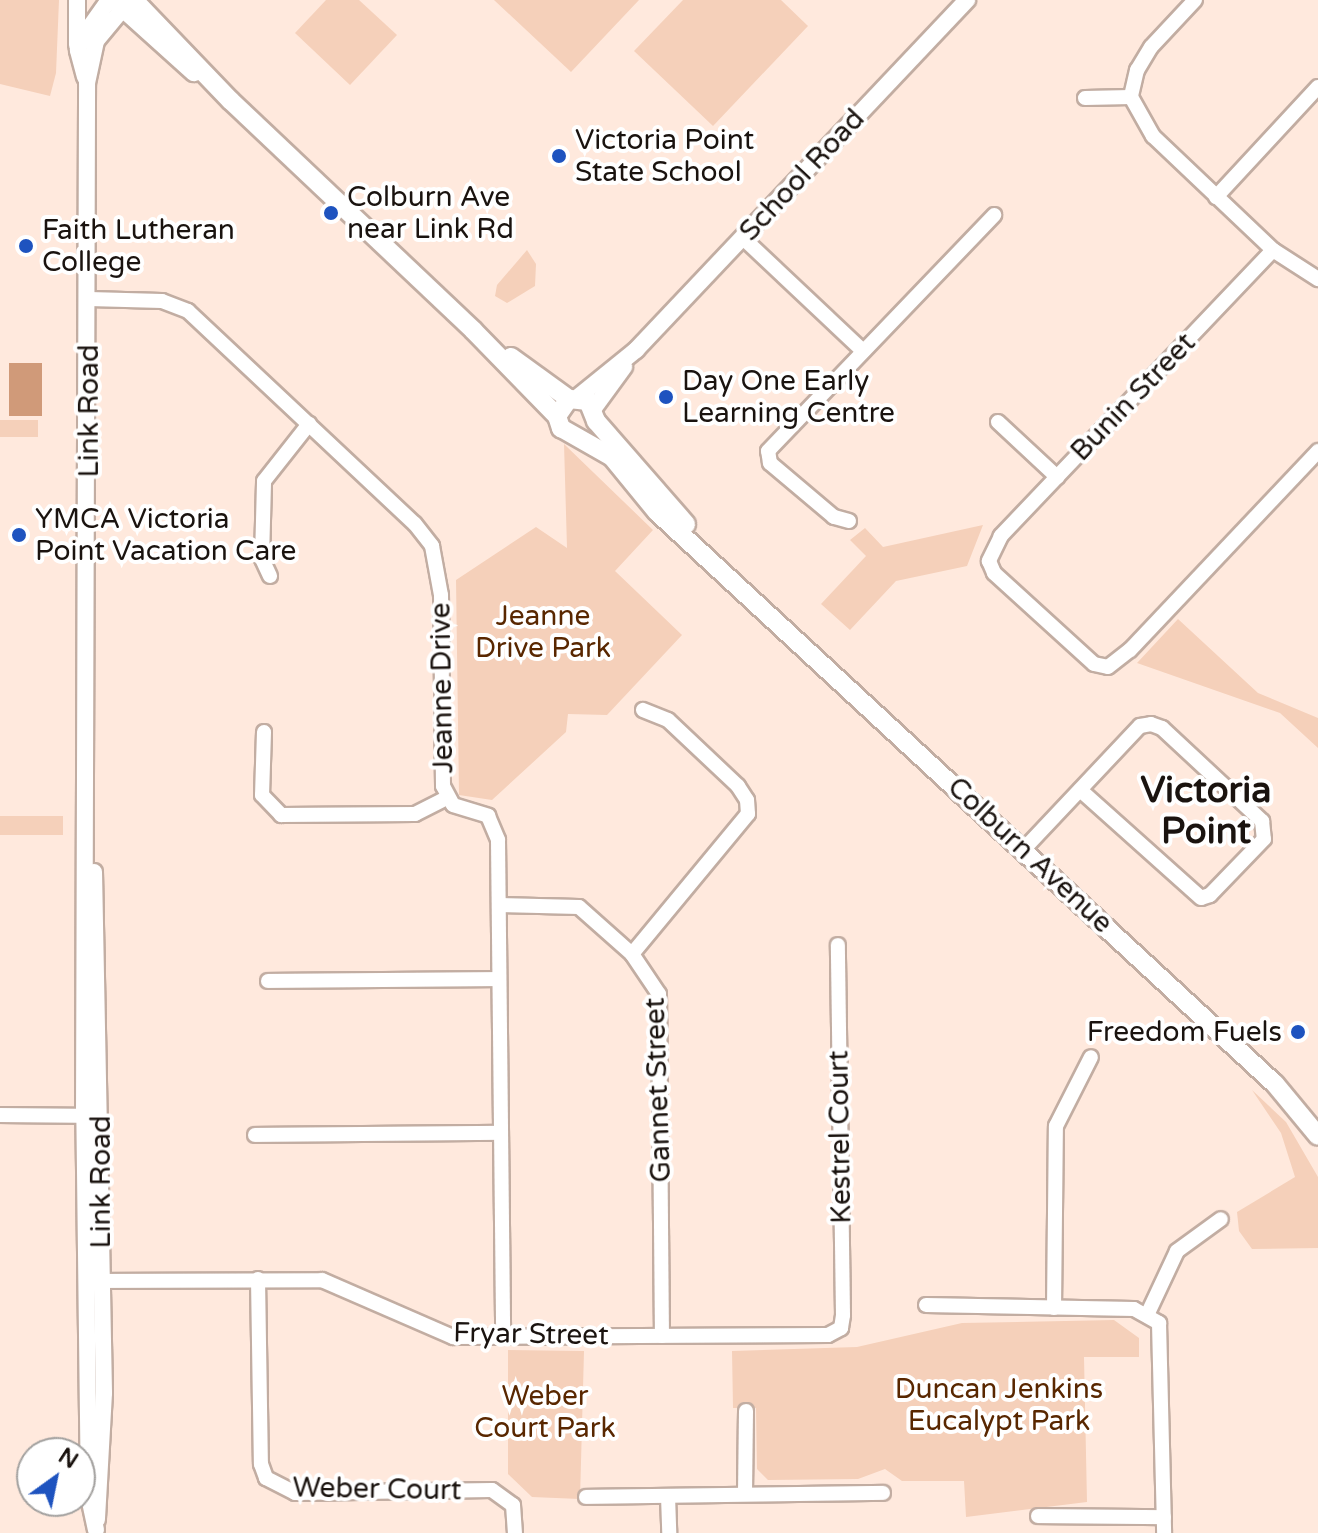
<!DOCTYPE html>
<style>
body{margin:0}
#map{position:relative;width:1318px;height:1533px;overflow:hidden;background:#ffe9dd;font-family:"Varela Round",sans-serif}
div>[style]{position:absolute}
.green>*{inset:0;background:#f5d0ba;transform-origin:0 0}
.water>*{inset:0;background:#d09a79;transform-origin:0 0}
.roads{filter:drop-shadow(2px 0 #c2ada2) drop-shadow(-2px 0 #c2ada2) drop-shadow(0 2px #c2ada2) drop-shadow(0 -2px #c2ada2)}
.minor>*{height:14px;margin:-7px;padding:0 7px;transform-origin:7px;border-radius:7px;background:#fff}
.tertiary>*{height:16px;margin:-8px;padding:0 8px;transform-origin:8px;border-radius:8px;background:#fff}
.secondary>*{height:18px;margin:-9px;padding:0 9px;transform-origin:9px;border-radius:9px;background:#fff}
.dots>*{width:22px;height:22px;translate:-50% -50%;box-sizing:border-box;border:4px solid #fff;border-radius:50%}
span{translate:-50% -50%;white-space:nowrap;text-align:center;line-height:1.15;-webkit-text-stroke:8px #fff;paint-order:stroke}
.poi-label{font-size:28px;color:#1a130f}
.left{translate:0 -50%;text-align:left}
.right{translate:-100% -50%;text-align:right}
.street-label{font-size:28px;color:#1a130f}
.park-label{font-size:28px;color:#592700}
.district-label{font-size:36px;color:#1a130f;font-weight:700}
.north{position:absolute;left:16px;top:1437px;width:80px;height:80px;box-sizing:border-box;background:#fff;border:2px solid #a3a19f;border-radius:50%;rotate:33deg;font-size:22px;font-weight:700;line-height:32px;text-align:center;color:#1a130f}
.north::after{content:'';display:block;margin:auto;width:28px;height:36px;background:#1e53bf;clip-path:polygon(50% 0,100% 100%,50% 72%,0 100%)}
</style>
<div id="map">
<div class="green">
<i style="clip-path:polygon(0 0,59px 0,56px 73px,50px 96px,0 84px)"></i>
<i style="clip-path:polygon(326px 0,359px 0,397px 35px,350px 85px,295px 33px)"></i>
<i style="clip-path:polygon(494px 0,639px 0,571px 72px)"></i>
<i style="clip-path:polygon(683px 0,781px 0,808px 26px,713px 126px,634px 51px)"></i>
<i style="clip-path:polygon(527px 250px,536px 264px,535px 286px,507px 303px,495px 296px,497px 285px)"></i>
<i style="left:0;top:420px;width:38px;height:17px"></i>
<i style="clip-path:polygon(564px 444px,653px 530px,615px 571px,682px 635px,607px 715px,568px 714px,566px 732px,492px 800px,459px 795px,456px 580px,536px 527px,567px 548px)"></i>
<i style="clip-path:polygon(983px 525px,967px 566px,896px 581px,850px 630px,821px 604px,866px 556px,850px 540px,865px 528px,883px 547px)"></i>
<i style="clip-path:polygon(1178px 619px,1258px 693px,1318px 718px,1318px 748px,1280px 713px,1137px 663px)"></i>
<i style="left:0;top:816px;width:63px;height:19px"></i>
<i style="clip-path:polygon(1252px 1090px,1286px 1122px,1318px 1177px,1318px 1248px,1252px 1249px,1239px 1231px,1237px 1212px,1295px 1177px,1281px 1133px)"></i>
<i style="clip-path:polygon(1114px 1320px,1139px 1338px,1139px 1357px,1084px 1357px,1087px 1502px,966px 1517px,964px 1481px,902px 1481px,885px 1469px,858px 1479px,768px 1480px,757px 1469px,756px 1408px,733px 1408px,732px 1351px,857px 1347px,962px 1323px)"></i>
<i style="clip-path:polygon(508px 1350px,584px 1351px,580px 1499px,532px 1497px,508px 1474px)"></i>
</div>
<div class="water">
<i style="left:9px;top:363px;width:33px;height:53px"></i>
</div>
<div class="roads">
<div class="minor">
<i style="left:1195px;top:0;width:64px;rotate:133.1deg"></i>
<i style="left:1151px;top:47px;width:27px;rotate:121deg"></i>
<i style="left:1137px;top:70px;width:28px;rotate:103deg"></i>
<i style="left:1131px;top:97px;width:45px;rotate:60.6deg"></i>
<i style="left:1153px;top:136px;width:166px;rotate:43.5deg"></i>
<i style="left:1273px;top:250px;width:54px;rotate:32.8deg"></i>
<i style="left:1085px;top:98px;width:46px;rotate:-1.2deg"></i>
<i style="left:1216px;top:197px;width:150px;rotate:-47.2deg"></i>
<i style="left:743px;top:238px;width:165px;rotate:43.3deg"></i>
<i style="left:1273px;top:250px;width:395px;rotate:133.6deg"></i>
<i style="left:1001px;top:536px;width:28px;rotate:116deg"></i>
<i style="left:989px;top:561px;width:13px;rotate:67deg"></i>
<i style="left:994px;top:573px;width:135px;rotate:42.3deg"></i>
<i style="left:1094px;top:664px;width:14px;rotate:12deg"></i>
<i style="left:1108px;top:667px;width:28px;rotate:-38deg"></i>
<i style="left:1130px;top:650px;width:274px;rotate:-46.6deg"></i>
<i style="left:89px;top:299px;width:73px;rotate:1.6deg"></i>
<i style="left:162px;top:301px;width:28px;rotate:21deg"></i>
<i style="left:188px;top:311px;width:311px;rotate:43.2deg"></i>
<i style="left:415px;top:524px;width:28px;rotate:52deg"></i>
<i style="left:432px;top:546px;width:50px;rotate:79.6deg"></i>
<i style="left:441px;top:595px;width:191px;rotate:89.4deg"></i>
<i style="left:443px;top:786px;width:21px;rotate:62deg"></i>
<i style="left:453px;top:805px;width:37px;rotate:17deg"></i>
<i style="left:488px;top:816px;width:26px;rotate:67deg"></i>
<i style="left:498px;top:840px;width:496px;rotate:89.4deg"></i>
<i style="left:998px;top:422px;width:81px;rotate:43deg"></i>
<i style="left:849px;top:521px;width:16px;rotate:-165deg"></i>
<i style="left:834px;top:517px;width:84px;rotate:-139.8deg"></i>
<i style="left:770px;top:463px;width:12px;rotate:-99deg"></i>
<i style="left:768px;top:451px;width:327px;rotate:-46.2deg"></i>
<i style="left:270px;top:576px;width:19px;rotate:-115deg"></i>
<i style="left:262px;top:559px;width:78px;rotate:-88.5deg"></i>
<i style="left:264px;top:481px;width:73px;rotate:-51.7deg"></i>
<i style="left:264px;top:732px;width:63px;rotate:91.8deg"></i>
<i style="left:262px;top:795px;width:28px;rotate:46deg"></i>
<i style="left:281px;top:815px;width:134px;rotate:-0.4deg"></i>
<i style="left:415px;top:814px;width:36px;rotate:-27deg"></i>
<i style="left:1024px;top:849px;width:169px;rotate:-46.7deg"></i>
<i style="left:1140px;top:726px;width:11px;rotate:-10deg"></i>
<i style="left:1151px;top:724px;width:12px;rotate:20deg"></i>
<i style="left:1162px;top:728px;width:137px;rotate:42.9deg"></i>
<i style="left:1262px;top:821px;width:18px;rotate:84deg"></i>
<i style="left:1264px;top:839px;width:78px;rotate:134deg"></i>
<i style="left:1210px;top:895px;width:9px;rotate:162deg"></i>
<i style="left:1201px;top:898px;width:162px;rotate:-138.2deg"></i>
<i style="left:499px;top:905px;width:80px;rotate:1.4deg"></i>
<i style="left:579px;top:907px;width:71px;rotate:41.6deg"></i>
<i style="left:632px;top:954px;width:48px;rotate:56deg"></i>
<i style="left:659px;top:994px;width:342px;rotate:89.5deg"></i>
<i style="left:632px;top:954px;width:182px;rotate:-50.4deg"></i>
<i style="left:748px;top:814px;width:14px;rotate:-94deg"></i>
<i style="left:747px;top:800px;width:17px;rotate:-123deg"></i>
<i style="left:738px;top:786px;width:96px;rotate:-136.7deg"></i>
<i style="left:668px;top:720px;width:27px;rotate:-158deg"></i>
<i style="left:268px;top:981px;width:230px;rotate:-0.5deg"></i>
<i style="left:0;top:1115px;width:96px;rotate:0.6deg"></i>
<i style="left:255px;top:1135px;width:244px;rotate:-0.5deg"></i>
<i style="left:258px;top:1279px;width:185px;rotate:89.1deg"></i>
<i style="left:261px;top:1464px;width:15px;rotate:70deg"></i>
<i style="left:266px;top:1478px;width:33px;rotate:27deg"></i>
<i style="left:295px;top:1493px;width:197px;rotate:-0.9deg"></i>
<i style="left:492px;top:1490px;width:26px;rotate:36deg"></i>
<i style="left:513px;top:1505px;width:28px;rotate:86deg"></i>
<i style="left:91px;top:1281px;width:231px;rotate:-0.2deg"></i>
<i style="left:322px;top:1280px;width:143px;rotate:23.5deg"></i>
<i style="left:453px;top:1337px;width:375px;rotate:-0.3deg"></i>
<i style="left:828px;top:1335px;width:15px;rotate:-28deg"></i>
<i style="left:841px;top:1328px;width:13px;rotate:-81deg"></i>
<i style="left:843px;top:1315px;width:370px;rotate:-90.8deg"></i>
<i style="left:926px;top:1305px;width:208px;rotate:1.1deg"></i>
<i style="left:1134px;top:1309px;width:29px;rotate:29deg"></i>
<i style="left:1159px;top:1323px;width:210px;rotate:88.6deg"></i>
<i style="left:1054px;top:1308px;width:182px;rotate:-89.4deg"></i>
<i style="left:1056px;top:1126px;width:77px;rotate:-63.1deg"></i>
<i style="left:1148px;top:1313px;width:68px;rotate:-64.9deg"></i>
<i style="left:1177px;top:1251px;width:54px;rotate:-36deg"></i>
<i style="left:745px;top:1493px;width:82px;rotate:-89.3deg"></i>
<i style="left:668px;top:1496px;width:37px;rotate:88deg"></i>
<i style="left:586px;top:1497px;width:297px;rotate:-0.8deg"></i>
<i style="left:1038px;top:1516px;width:126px;rotate:0.5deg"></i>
</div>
<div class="tertiary">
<i style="left:77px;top:0;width:45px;rotate:90deg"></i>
<i style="left:85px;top:77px;width:28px;rotate:-105deg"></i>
<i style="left:78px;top:50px;width:13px;rotate:-72deg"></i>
<i style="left:82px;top:38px;width:47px;rotate:-54.6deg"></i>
<i style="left:578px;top:397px;width:75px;rotate:-39deg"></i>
<i style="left:636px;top:350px;width:482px;rotate:-46.6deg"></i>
<i style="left:594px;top:408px;width:51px;rotate:-53.8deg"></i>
<i style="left:94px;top:872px;width:521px;rotate:88.9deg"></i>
<i style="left:104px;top:1393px;width:127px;rotate:93.2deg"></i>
<i style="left:96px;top:1530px;width:33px;rotate:-102deg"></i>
<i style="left:89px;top:1498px;width:383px;rotate:-90.7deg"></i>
<i style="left:84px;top:1115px;width:1032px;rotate:-89.83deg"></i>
<i style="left:87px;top:83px;width:43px;rotate:-77.9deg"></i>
<i style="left:96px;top:41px;width:53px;rotate:-50.3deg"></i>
</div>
<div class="secondary">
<i style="left:114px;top:0;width:108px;rotate:42deg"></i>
<i style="left:134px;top:0;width:140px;rotate:46.2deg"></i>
<i style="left:231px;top:101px;width:333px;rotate:43.4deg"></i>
<i style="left:473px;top:330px;width:120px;rotate:45.7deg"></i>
<i style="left:557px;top:416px;width:13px;rotate:72deg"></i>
<i style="left:561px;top:428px;width:59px;rotate:29.6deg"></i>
<i style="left:612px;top:457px;width:71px;rotate:50.7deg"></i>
<i style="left:657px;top:512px;width:842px;rotate:42.79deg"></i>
<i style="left:1275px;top:1084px;width:67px;rotate:50.4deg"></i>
<i style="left:511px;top:357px;width:72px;rotate:35.9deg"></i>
<i style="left:557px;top:416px;width:21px;rotate:-55deg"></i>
<i style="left:569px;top:399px;width:19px;rotate:6deg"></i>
<i style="left:588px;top:401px;width:22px;rotate:68deg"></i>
<i style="left:596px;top:421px;width:137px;rotate:48.9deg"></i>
</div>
</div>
<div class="dots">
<i style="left:559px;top:156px;background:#1e53bf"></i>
<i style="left:331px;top:213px;background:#1e53bf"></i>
<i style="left:26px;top:246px;background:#1e53bf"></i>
<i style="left:666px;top:397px;background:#1e53bf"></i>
<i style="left:19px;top:535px;background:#1e53bf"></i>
<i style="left:1298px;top:1032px;background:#1e53bf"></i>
</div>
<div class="poi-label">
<span class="left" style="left:575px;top:156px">Victoria Point<br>State School</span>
<span class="left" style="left:347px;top:213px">Colburn Ave<br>near Link Rd</span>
<span class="left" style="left:42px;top:246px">Faith Lutheran<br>College</span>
<span class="left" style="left:682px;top:397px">Day One Early<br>Learning Centre</span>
<span class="left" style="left:35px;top:535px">YMCA Victoria<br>Point Vacation Care</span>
<span class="right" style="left:1282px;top:1032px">Freedom Fuels</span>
</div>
<div class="street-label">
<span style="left:802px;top:175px;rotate:-47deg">School Road</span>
<span style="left:1133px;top:397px;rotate:-46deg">Bunin Street</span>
<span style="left:89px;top:411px;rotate:-90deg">Link Road</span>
<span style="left:442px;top:688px;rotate:-91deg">Jeanne Drive</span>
<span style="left:1030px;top:855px;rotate:43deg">Colburn Avenue</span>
<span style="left:658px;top:1090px;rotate:-92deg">Gannet Street</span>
<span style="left:840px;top:1137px;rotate:-91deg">Kestrel Court</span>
<span style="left:101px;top:1182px;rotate:-90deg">Link Road</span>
<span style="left:531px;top:1334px;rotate:1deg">Fryar Street</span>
<span style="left:377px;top:1489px;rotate:1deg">Weber Court</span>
</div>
<div class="park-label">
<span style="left:543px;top:632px">Jeanne<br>Drive Park</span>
<span style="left:999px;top:1405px">Duncan Jenkins<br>Eucalypt Park</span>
<span style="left:545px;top:1412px">Weber<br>Court Park</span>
</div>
<div class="district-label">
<span style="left:1206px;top:811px">Victoria<br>Point</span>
</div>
<div class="north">N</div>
</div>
